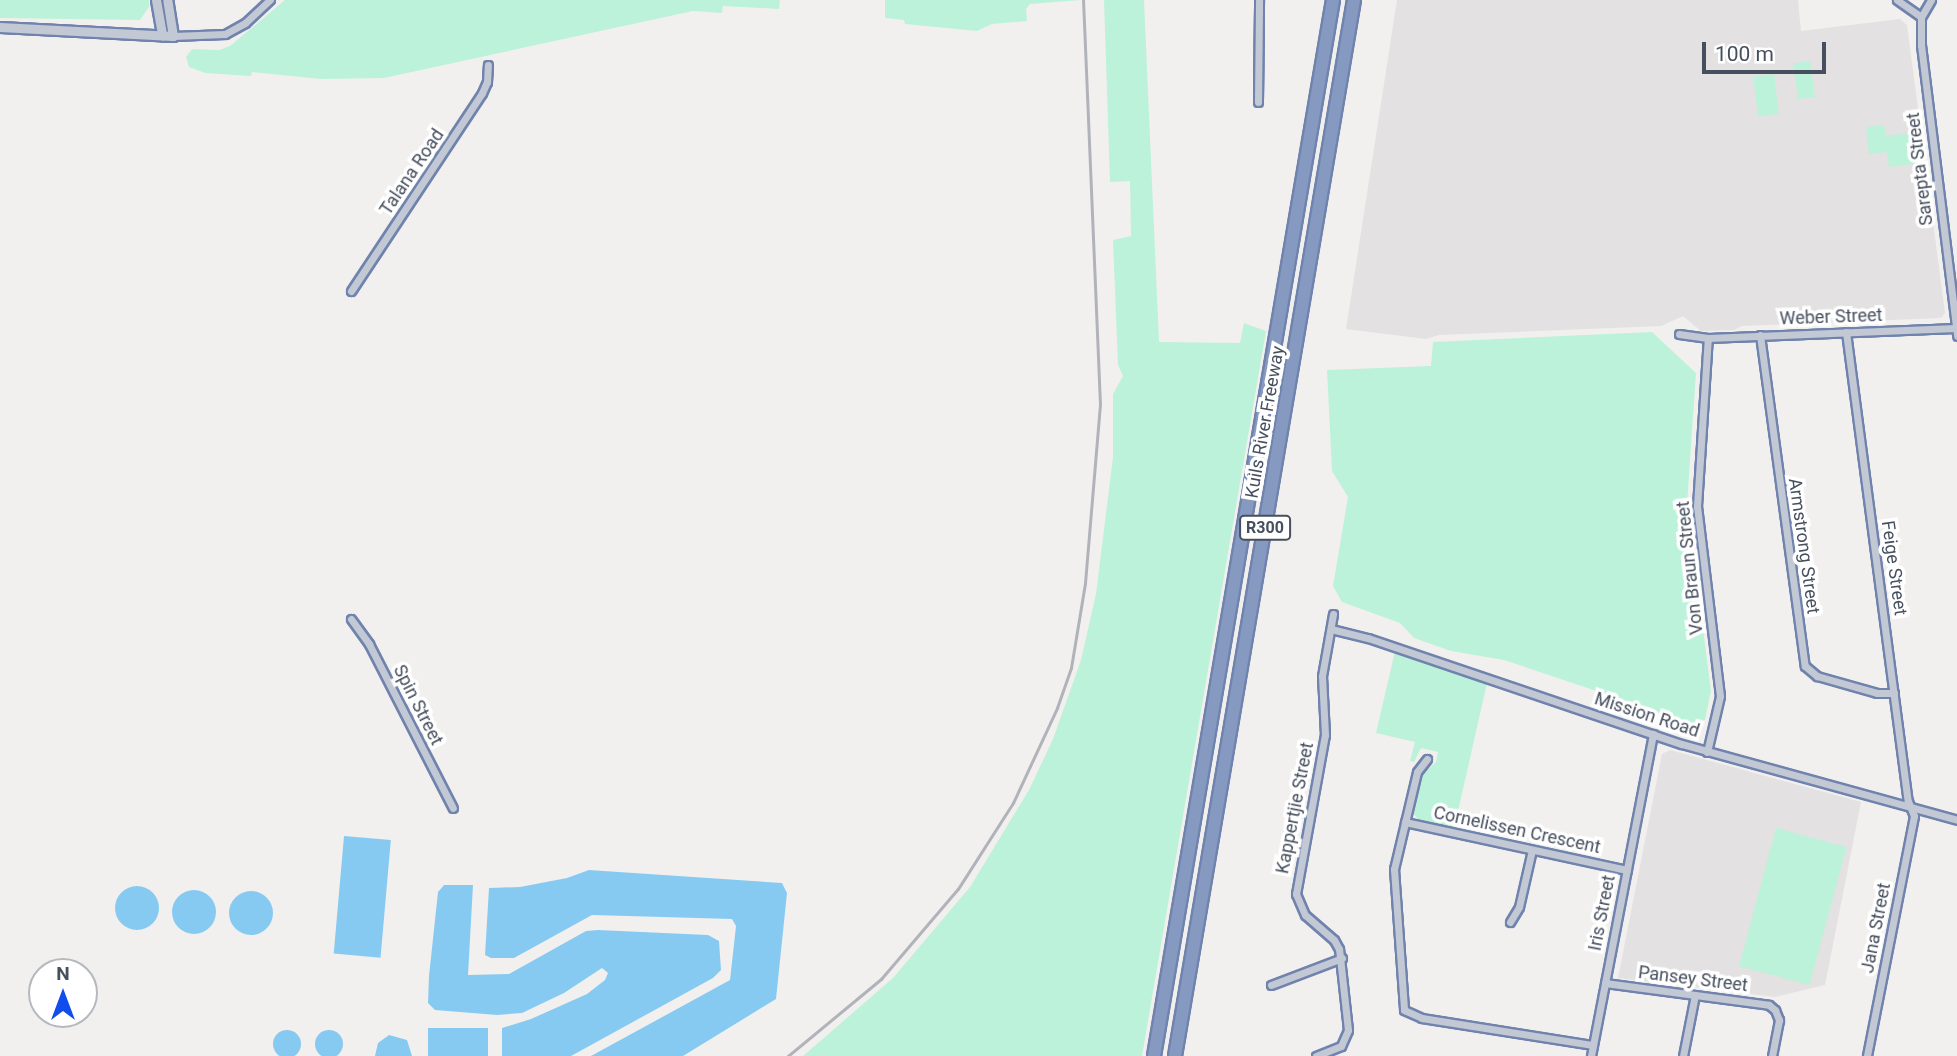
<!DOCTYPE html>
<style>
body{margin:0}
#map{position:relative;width:1957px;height:1056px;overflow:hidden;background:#f2f0ef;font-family:Roboto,sans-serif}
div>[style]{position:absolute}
.education>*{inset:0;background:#e3e1e1}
.green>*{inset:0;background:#bcf2d9;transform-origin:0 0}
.water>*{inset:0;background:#87caf1;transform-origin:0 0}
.round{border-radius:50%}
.roads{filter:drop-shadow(2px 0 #7083ad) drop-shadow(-2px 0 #7083ad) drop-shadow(0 2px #7083ad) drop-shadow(0 -2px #7083ad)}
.minor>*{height:7px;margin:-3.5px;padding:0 3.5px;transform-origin:3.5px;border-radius:3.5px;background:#c2c9d5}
.tertiary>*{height:9px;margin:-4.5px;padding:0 4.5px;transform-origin:4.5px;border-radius:4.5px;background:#c2c9d5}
.motorway>*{height:12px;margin:-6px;padding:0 6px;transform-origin:6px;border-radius:6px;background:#8599c1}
.rail>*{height:2.5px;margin:-1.25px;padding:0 1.25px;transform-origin:1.25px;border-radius:1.25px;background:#b1b3ba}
span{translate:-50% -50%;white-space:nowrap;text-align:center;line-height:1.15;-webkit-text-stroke:7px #fff;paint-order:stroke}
.shield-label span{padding:2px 5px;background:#fff;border:2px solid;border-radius:5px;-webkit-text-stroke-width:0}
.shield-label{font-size:16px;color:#464f5e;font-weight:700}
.street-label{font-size:18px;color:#464f5e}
.north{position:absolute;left:28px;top:958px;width:70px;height:70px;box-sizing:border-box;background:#fff;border:2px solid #b5b9bf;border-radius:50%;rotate:0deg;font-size:19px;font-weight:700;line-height:28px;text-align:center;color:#464f5e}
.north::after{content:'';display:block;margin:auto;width:24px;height:32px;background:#104dec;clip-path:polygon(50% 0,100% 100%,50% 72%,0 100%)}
.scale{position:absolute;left:1702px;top:42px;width:124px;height:32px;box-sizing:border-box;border:4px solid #464f5e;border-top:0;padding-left:9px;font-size:21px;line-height:24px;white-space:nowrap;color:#464f5e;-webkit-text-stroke:5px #fff;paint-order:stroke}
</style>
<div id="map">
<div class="education">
<i style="clip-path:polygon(1397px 0,1798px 0,1801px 31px,1900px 19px,1907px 25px,1945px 313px,1941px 318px,1742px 326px,1734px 330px,1701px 331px,1683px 316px,1661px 326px,1439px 335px,1426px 339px,1346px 329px)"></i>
<i style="clip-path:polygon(1670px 750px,1861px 802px,1825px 985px,1775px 997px,1618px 978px,1662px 754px)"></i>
</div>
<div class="green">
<i style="clip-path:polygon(0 0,149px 0,149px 7px,140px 20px,0 18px)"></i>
<i style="clip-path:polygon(285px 0,780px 0,779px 9px,723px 6px,722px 13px,693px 11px,384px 78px,321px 79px,252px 72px,251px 76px,205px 73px,189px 67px,186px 57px,192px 49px,219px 50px,230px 46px)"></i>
<i style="clip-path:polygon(885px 0,1081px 0,1030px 4px,1026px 9px,1027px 21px,992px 24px,977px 31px,905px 24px,904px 20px,885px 18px)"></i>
<i style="clip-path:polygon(1104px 0,1144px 0,1159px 342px,1240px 343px,1244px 323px,1266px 331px,1142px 1056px,803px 1056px,893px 978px,970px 887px,1029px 790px,1053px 739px,1081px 660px,1096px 594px,1113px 457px,1113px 394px,1123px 376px,1118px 365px,1113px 240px,1131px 236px,1130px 181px,1110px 182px)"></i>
<i style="left:1810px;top:61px;width:36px;height:17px;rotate:82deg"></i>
<i style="left:1774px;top:74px;width:40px;height:21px;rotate:83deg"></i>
<i style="clip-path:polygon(1884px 125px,1886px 136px,1916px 132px,1921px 163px,1889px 167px,1887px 152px,1869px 154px,1866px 127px)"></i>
<i style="clip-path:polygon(1652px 332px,1696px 373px,1687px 505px,1711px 691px,1705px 720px,1698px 725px,1504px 660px,1451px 651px,1414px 638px,1400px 623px,1342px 602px,1333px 586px,1348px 497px,1332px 471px,1327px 370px,1431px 366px,1433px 342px)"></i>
<i style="clip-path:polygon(1395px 651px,1487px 683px,1454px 829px,1419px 821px,1412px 811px,1418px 779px,1436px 762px,1438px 752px,1421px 748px,1414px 762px,1410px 761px,1415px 742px,1376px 733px)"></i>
<i style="left:1776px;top:828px;width:73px;height:143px;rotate:15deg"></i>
</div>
<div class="water">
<i style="left:344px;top:836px;width:47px;height:118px;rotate:5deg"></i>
<i style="clip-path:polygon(589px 870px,782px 883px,787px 893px,776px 999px,683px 1056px,591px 1056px,730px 980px,736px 926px,732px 919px,592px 915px,514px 958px,491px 958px,485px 955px,489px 888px,520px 887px,567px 878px)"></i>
<i style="clip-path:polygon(444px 885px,473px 885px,468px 975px,509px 974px,586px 931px,598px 930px,708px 935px,719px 941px,721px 970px,713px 978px,571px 1056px,502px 1056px,502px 1028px,531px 1019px,587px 994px,605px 980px,608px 973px,602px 968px,564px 993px,522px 1013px,497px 1015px,435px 1010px,428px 1003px,429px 976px,438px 892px)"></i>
<i class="round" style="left:115px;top:886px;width:44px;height:44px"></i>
<i class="round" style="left:172px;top:890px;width:44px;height:44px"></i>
<i class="round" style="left:229px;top:891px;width:44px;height:44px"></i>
<i style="left:428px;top:1028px;width:60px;height:28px"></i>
<i class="round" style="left:273px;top:1030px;width:28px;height:28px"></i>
<i class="round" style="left:315px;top:1030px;width:28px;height:28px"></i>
<i style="clip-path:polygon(389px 1035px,407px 1040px,412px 1056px,375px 1056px,378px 1043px)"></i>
</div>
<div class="roads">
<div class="minor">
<i style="left:1897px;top:0;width:29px;rotate:35deg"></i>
<i style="left:1931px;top:0;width:20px;rotate:120deg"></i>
<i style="left:1921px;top:17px;width:28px;rotate:90deg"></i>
<i style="left:1921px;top:45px;width:293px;rotate:82.9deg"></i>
<i style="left:173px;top:36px;width:52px;rotate:-2.2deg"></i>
<i style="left:225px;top:34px;width:23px;rotate:-29deg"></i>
<i style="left:245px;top:23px;width:34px;rotate:-43deg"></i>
<i style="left:1258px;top:102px;width:102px;rotate:-89.4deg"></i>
<i style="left:351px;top:291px;width:237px;rotate:-56.5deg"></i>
<i style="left:482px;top:93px;width:12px;rotate:-66deg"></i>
<i style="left:487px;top:82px;width:17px;rotate:-87deg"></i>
<i style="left:1846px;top:332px;width:473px;rotate:82.5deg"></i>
<i style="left:1908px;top:801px;width:16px;rotate:68deg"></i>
<i style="left:1914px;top:816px;width:245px;rotate:101.1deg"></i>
<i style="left:1679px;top:334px;width:29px;rotate:8deg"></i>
<i style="left:1708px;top:338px;width:248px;rotate:-2.3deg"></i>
<i style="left:1760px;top:335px;width:334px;rotate:82.3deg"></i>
<i style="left:1805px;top:666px;width:16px;rotate:40deg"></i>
<i style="left:1817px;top:676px;width:62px;rotate:15.8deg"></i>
<i style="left:1877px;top:693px;width:17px"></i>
<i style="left:351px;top:619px;width:31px;rotate:54deg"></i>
<i style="left:369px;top:644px;width:184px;rotate:62.9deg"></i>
<i style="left:1331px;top:629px;width:38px;rotate:14deg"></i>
<i style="left:1368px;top:638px;width:331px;rotate:18.7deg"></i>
<i style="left:1682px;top:744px;width:285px;rotate:15.4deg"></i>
<i style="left:1707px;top:752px;width:57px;rotate:-76.9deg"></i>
<i style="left:1720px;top:696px;width:191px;rotate:-96.9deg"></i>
<i style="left:1697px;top:506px;width:168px;rotate:-86.3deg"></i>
<i style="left:1427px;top:759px;width:16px;rotate:128deg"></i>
<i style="left:1417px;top:772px;width:100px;rotate:103.3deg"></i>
<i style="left:1394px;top:869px;width:141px;rotate:85.9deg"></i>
<i style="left:1404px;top:1010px;width:20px;rotate:24deg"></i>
<i style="left:1422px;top:1018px;width:173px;rotate:9deg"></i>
<i style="left:1405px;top:822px;width:227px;rotate:12.2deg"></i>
<i style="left:1510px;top:922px;width:17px;rotate:-59deg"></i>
<i style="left:1519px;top:907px;width:58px;rotate:-77.2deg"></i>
<i style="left:1605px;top:983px;width:165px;rotate:7.6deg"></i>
<i style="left:1769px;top:1005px;width:8px;rotate:40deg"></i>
<i style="left:1775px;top:1010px;width:11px;rotate:68deg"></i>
<i style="left:1779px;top:1020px;width:37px;rotate:101deg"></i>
<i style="left:1271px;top:985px;width:76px;rotate:-20.8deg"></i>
<i style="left:1316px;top:1056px;width:27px;rotate:-22deg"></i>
<i style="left:1341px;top:1046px;width:17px;rotate:-66deg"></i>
<i style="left:1348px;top:1030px;width:81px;rotate:-96.3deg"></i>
<i style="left:1339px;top:949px;width:10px;rotate:-119deg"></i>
<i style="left:1334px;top:940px;width:38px;rotate:-139deg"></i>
<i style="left:1305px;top:915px;width:23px;rotate:-113deg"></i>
<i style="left:1296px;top:894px;width:162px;rotate:-79.7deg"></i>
<i style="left:1325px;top:735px;width:59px;rotate:-92.9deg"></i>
<i style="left:1322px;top:676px;width:63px;rotate:-79.9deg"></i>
<i style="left:1591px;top:1056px;width:328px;rotate:-79.1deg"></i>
<i style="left:1683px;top:1056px;width:62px;rotate:-78.9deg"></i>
</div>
<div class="tertiary">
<i style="left:156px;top:0;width:36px;rotate:80deg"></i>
<i style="left:0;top:27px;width:173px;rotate:3deg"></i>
<i style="left:173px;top:36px;width:36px;rotate:-99deg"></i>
</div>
<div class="motorway">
<i style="left:1154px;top:1056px;width:1071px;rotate:-80.38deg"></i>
<i style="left:1175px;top:1056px;width:1071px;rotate:-80.38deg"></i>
</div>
</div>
<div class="rail">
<i style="left:788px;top:1056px;width:121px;rotate:-39.6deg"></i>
<i style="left:881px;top:979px;width:118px;rotate:-49.5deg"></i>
<i style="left:958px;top:889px;width:102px;rotate:-57.4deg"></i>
<i style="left:1013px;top:803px;width:105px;rotate:-65.1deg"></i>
<i style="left:1057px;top:708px;width:42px;rotate:-70.7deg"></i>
<i style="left:1071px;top:668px;width:86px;rotate:-80.6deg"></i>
<i style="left:1085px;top:583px;width:179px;rotate:-85.2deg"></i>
<i style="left:1100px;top:405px;width:405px;rotate:-92.4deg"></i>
</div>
<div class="shield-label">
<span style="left:1265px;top:528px">R300</span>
</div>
<div class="street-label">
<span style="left:1920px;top:169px;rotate:-97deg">Sarepta Street</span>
<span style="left:412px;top:172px;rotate:-56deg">Talana Road</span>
<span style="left:1831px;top:317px;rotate:-2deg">Weber Street</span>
<span style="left:1265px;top:422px;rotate:-80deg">Kuils River Freeway</span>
<span style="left:1804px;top:546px;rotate:82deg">Armstrong Street</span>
<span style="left:1690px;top:568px;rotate:-96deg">Von Braun Street</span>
<span style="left:1894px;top:568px;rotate:82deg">Feige Street</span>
<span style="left:418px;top:705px;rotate:63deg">Spin Street</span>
<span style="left:1647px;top:715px;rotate:18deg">Mission Road</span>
<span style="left:1295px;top:808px;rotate:-79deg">Kappertjie Street</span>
<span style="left:1517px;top:830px;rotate:12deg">Cornelissen Crescent</span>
<span style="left:1602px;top:913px;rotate:-79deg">Iris Street</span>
<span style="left:1876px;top:928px;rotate:-79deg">Jana Street</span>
<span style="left:1693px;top:979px;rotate:7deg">Pansey Street</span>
</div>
<div class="north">N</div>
<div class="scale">100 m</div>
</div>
